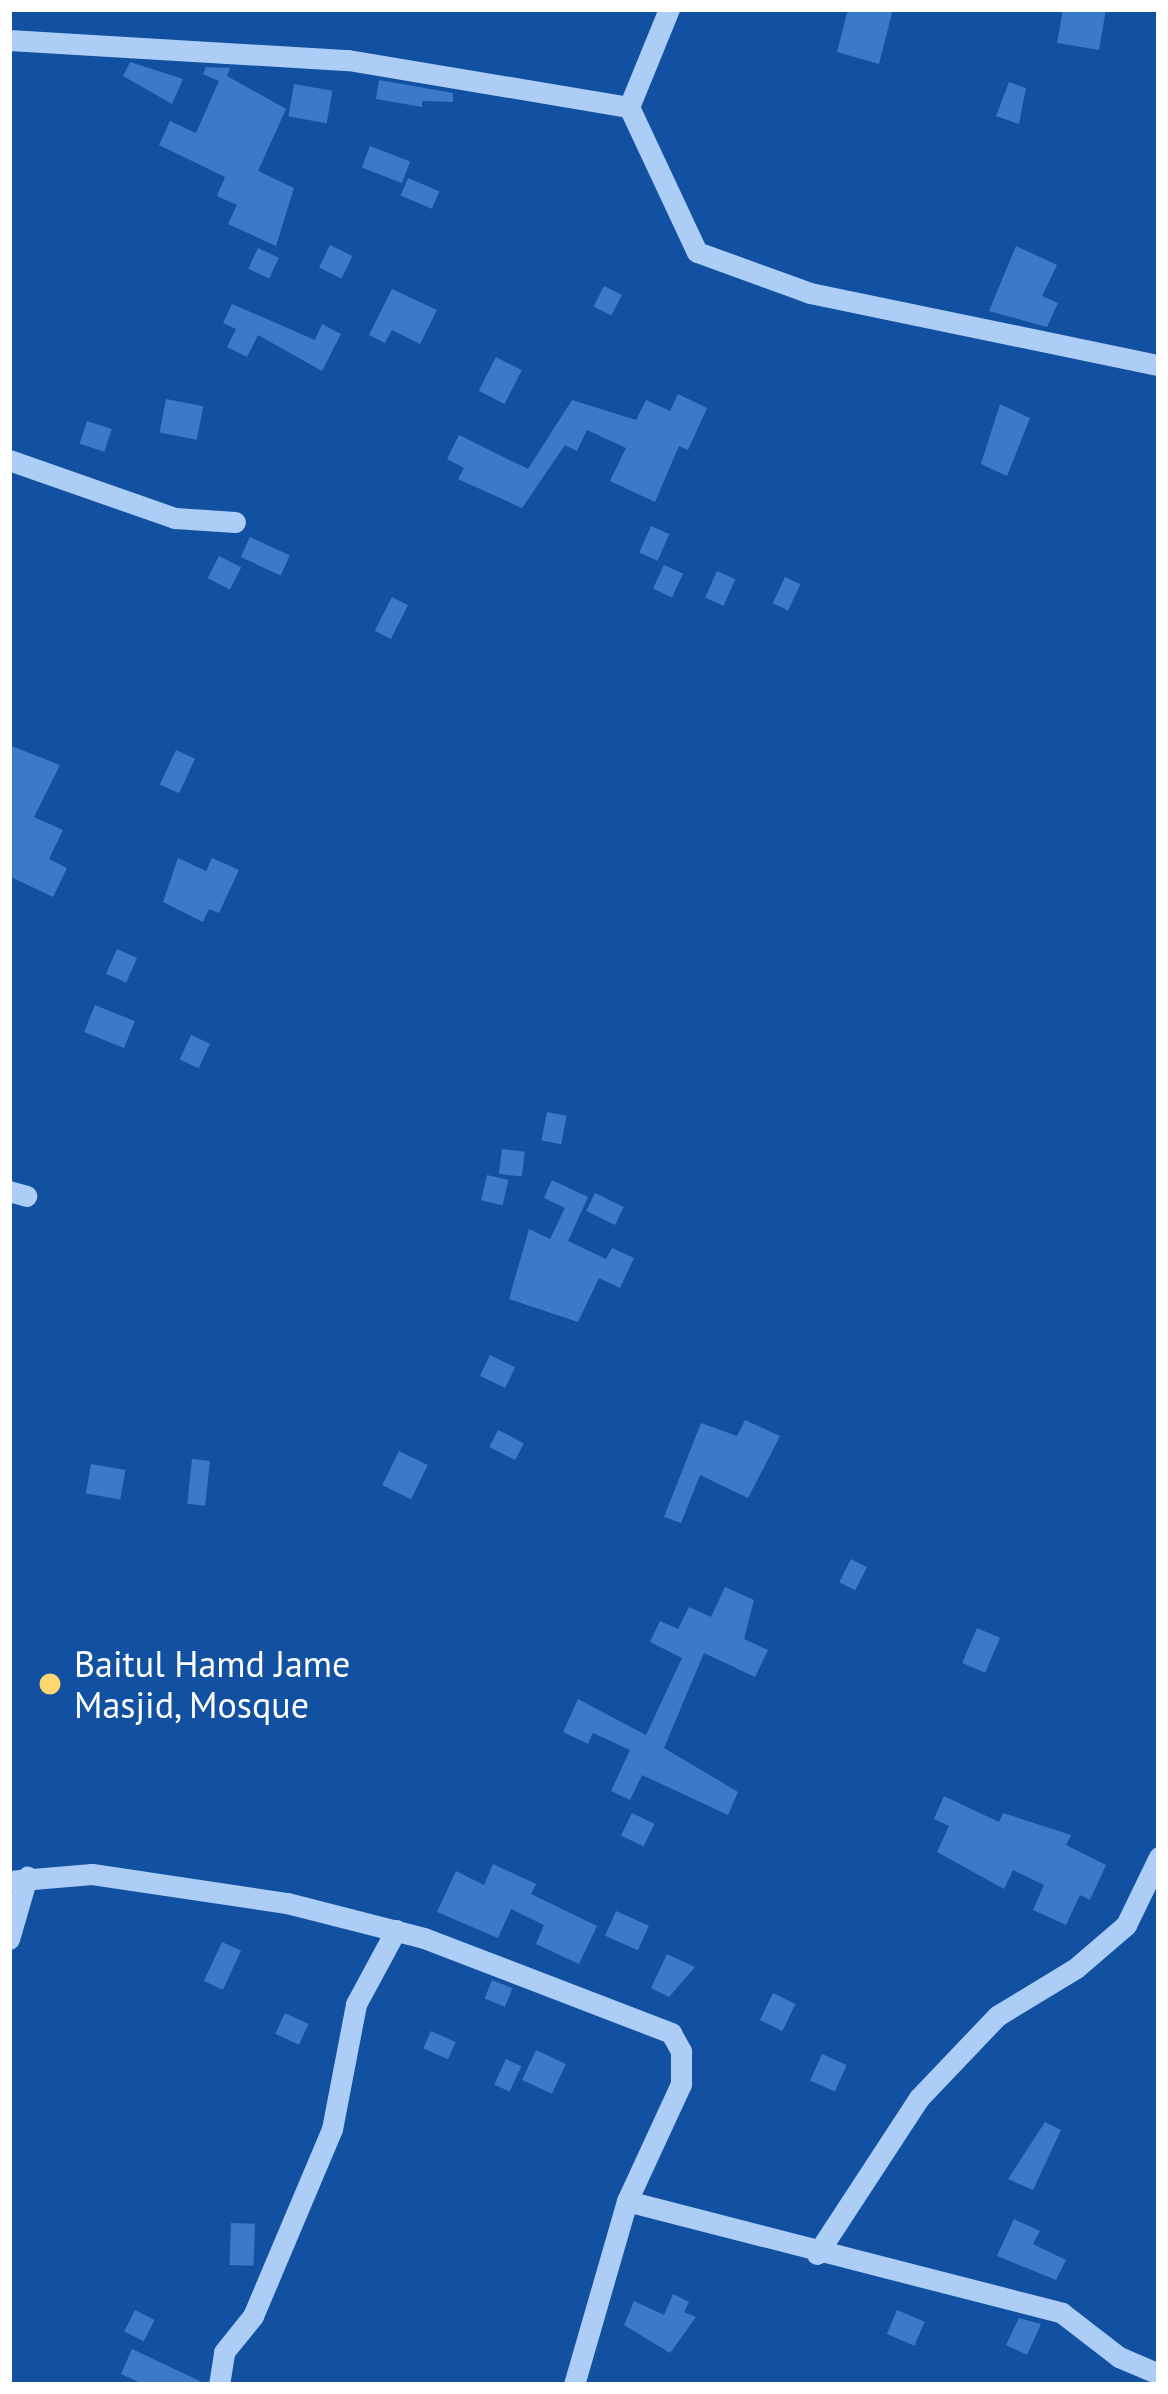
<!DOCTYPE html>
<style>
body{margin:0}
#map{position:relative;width:1168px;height:2394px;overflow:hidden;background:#1251a2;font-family:"PT Sans",sans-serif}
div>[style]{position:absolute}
.building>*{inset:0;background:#3b7ac8;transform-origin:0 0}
.minor>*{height:21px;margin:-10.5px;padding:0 10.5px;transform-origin:10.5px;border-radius:10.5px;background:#accdf5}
.dots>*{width:33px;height:33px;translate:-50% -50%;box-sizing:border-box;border:6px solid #1251a2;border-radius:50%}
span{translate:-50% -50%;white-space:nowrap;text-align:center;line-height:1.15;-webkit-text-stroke:12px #1251a2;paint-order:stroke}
.poi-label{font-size:36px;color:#fff}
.left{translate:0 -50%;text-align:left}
.frame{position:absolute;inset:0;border:12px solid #fff;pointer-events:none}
</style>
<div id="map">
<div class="building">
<i style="clip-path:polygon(848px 9px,893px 9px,879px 64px,837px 52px)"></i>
<i style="clip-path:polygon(1063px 9px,1106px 9px,1099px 50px,1057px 43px)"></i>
<i style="clip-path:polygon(130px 62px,183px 79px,172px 104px,123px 76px)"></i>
<i style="clip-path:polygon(206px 67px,230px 68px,227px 76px,286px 109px,258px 171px,294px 188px,276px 246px,228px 224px,237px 205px,217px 196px,225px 177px,159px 145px,170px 121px,196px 133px,219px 81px,203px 74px)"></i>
<i style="clip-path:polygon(379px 80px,453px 93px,453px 102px,422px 101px,422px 107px,376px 99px)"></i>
<i style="clip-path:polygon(1009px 82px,1026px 88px,1019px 124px,996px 116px)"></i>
<i style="left:294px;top:84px;width:39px;height:33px;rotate:10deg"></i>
<i style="left:370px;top:146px;width:43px;height:23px;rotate:21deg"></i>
<i style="left:408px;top:178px;width:34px;height:19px;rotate:23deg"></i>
<i style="left:330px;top:245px;width:25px;height:25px;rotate:26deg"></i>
<i style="clip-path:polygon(1016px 246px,1057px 265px,1042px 296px,1058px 303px,1047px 327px,989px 311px)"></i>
<i style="left:258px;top:248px;width:23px;height:23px;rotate:25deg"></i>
<i style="left:604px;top:286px;width:20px;height:23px;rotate:27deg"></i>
<i style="clip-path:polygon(392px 289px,437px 310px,420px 344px,392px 330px,385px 343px,369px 335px)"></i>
<i style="clip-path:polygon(232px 304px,315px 340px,322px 324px,341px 334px,322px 371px,258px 335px,247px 357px,227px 347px,236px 329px,223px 323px)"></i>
<i style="left:496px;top:357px;width:29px;height:38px;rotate:27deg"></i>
<i style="clip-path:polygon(678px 394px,707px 408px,688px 450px,679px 446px,655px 502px,610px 481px,626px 448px,587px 430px,577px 451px,565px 445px,522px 508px,458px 479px,464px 468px,447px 459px,459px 435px,528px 469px,572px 400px,636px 420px,646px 400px,670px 411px)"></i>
<i style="left:166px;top:399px;width:38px;height:34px;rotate:11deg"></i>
<i style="clip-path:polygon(1000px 404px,1030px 418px,1007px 476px,981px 464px)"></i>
<i style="left:87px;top:421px;width:26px;height:24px;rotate:18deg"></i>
<i style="left:651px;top:526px;width:20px;height:29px;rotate:24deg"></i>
<i style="left:250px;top:537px;width:44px;height:22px;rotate:25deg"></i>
<i style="left:219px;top:556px;width:25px;height:25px;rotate:27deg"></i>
<i style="left:664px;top:565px;width:21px;height:26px;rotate:25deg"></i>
<i style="left:717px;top:571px;width:20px;height:29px;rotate:24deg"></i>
<i style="left:785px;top:577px;width:17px;height:29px;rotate:25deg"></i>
<i style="left:392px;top:597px;width:18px;height:38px;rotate:27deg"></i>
<i style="clip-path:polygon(9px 745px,60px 765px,34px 817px,63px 830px,49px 859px,67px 868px,53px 897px,9px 876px)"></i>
<i style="left:176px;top:750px;width:21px;height:38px;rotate:25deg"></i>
<i style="clip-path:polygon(178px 858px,206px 871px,212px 858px,239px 870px,219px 913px,209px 909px,203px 922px,163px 902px)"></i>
<i style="left:117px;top:949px;width:22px;height:27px;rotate:24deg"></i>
<i style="left:95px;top:1005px;width:43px;height:29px;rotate:22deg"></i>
<i style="left:191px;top:1035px;width:21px;height:27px;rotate:25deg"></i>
<i style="left:547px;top:1112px;width:20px;height:29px;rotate:11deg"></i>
<i style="left:502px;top:1149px;width:23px;height:25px;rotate:7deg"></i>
<i style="left:487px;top:1175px;width:22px;height:26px;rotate:13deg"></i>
<i style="clip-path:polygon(552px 1180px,588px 1197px,568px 1241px,606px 1259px,612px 1248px,634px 1258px,620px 1288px,599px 1278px,578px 1322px,509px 1299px,529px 1229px,550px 1239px,565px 1208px,544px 1198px)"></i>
<i style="left:595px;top:1193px;width:32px;height:20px;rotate:26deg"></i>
<i style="left:490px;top:1355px;width:28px;height:23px;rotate:26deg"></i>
<i style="clip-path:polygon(745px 1420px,780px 1436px,748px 1498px,700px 1475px,681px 1523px,664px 1517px,701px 1423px,737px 1436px)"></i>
<i style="left:498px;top:1430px;width:29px;height:19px;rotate:27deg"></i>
<i style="left:399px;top:1451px;width:32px;height:38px;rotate:26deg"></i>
<i style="left:192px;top:1459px;width:18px;height:45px;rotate:6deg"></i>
<i style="left:91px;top:1464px;width:35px;height:30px;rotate:10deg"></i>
<i style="left:851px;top:1559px;width:18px;height:26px;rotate:27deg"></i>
<i style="clip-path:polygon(725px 1587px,754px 1600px,744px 1639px,768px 1650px,755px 1677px,704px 1653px,664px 1748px,738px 1792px,728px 1815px,642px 1775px,630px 1800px,611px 1791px,630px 1750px,593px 1733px,588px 1744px,563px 1732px,578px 1699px,646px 1735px,682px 1658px,650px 1642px,660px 1621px,678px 1629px,689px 1607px,711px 1617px)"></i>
<i style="left:977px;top:1628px;width:25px;height:38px;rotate:23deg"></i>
<i style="clip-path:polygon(944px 1796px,999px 1822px,1003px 1813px,1071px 1835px,1066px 1845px,1106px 1865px,1090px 1900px,1080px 1895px,1066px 1925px,1033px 1910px,1044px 1885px,1013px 1870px,1004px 1889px,937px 1852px,949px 1826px,934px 1819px)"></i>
<i style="left:632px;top:1813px;width:25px;height:25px;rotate:26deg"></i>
<i style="clip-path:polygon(493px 1864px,536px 1884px,531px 1894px,597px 1926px,579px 1964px,536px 1944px,544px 1925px,511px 1909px,498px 1938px,437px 1912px,456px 1871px,484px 1885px)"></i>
<i style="left:616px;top:1911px;width:36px;height:27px;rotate:24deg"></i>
<i style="left:222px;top:1942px;width:21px;height:43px;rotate:25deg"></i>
<i style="clip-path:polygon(667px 1954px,695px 1967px,669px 1997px,651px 1988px)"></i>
<i style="left:492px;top:1980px;width:22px;height:20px;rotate:22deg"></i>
<i style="left:773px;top:1993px;width:25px;height:30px;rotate:26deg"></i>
<i style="left:285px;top:2013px;width:26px;height:23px;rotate:25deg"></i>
<i style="left:431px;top:2031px;width:27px;height:19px;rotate:24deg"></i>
<i style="left:536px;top:2050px;width:33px;height:33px;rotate:25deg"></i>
<i style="left:822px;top:2054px;width:27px;height:29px;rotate:24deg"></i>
<i style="left:506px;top:2059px;width:17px;height:28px;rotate:25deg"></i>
<i style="clip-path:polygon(1045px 2122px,1061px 2130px,1033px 2190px,1008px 2179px)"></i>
<i style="clip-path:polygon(1014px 2219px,1040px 2231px,1033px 2244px,1066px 2260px,1056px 2280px,997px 2256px)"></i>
<i style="left:231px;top:2223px;width:24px;height:42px;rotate:2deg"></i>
<i style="clip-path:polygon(673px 2294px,689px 2302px,684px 2312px,696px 2317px,670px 2353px,624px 2325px,634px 2301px,664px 2315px)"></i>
<i style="left:135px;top:2310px;width:22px;height:24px;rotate:27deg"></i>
<i style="left:897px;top:2310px;width:30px;height:26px;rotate:23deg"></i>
<i style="clip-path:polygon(1019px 2318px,1041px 2324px,1027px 2355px,1006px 2345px)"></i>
<i style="clip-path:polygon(132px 2349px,204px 2383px,204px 2385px,145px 2385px,121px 2374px)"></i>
</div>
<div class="minor">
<i style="left:9px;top:40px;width:340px;rotate:3.4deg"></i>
<i style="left:348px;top:60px;width:285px;rotate:9.5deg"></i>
<i style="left:629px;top:107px;width:106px;rotate:-67.8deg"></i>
<i style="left:629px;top:107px;width:160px;rotate:64.9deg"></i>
<i style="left:697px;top:252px;width:120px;rotate:19.9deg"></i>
<i style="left:810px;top:293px;width:356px;rotate:11.7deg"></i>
<i style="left:9px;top:460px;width:176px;rotate:19.3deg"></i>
<i style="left:175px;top:518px;width:60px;rotate:3.8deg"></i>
<i style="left:9px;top:1191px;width:18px;rotate:16deg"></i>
<i style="left:9px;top:1881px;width:83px;rotate:-4.8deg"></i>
<i style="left:92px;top:1874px;width:197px;rotate:8.5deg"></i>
<i style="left:287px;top:1903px;width:141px;rotate:14.3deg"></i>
<i style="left:424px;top:1938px;width:265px;rotate:21deg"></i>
<i style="left:671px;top:2033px;width:21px;rotate:61deg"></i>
<i style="left:681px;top:2051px;width:33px;rotate:90deg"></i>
<i style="left:681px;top:2084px;width:129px;rotate:114.8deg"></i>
<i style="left:627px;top:2201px;width:191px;rotate:106.1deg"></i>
<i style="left:9px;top:1939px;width:65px;rotate:-73.8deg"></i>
<i style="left:627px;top:2201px;width:449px;rotate:14.4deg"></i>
<i style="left:1062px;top:2313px;width:72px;rotate:37.7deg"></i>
<i style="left:1119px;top:2357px;width:43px;rotate:23deg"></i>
<i style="left:817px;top:2254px;width:186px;rotate:-56.8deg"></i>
<i style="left:919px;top:2098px;width:113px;rotate:-46.4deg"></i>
<i style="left:997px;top:2016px;width:92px;rotate:-31.3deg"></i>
<i style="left:1076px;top:1968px;width:66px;rotate:-40.7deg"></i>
<i style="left:1126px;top:1925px;width:76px;rotate:-64.1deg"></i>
<i style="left:219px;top:2385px;width:33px;rotate:-81deg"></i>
<i style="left:224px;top:2352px;width:46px;rotate:-51.1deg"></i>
<i style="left:253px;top:2316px;width:203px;rotate:-67.1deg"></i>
<i style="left:332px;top:2129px;width:127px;rotate:-79.1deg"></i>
<i style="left:356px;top:2004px;width:84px;rotate:-61.6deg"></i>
</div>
<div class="dots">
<i style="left:50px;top:1684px;background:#ffd670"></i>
</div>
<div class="poi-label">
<span class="left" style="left:74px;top:1684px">Baitul Hamd Jame<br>Masjid, Mosque</span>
</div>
<div class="frame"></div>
</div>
